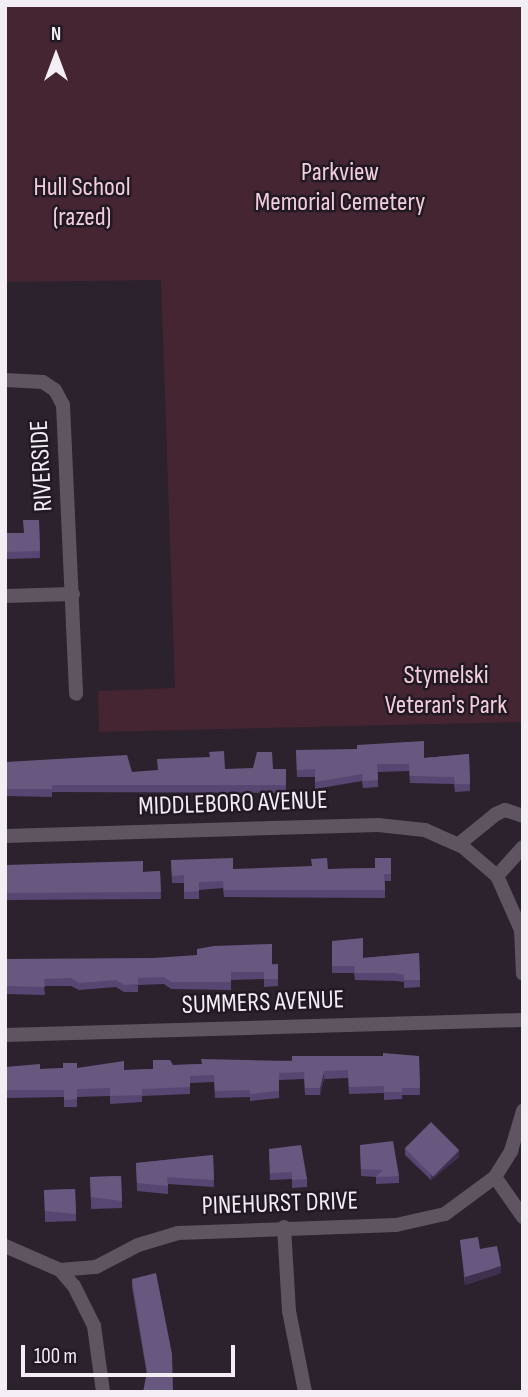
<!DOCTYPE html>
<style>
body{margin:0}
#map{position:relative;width:528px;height:1397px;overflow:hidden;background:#2b222d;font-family:"Sofia Sans Condensed",sans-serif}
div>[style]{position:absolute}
.green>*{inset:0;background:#452531}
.street>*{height:14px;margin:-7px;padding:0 7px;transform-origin:7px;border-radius:7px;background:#5f5561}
.wall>*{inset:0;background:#584672;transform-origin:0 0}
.shaded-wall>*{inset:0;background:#3f3050}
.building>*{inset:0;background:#685880;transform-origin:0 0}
span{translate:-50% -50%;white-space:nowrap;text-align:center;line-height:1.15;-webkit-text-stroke:5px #211923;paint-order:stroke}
.park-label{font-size:26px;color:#f3ceda}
.street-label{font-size:26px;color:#f3edf4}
.frame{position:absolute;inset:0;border:7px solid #f3edf4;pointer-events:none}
.north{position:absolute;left:21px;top:21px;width:70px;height:70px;-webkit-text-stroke:5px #211923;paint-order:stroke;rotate:0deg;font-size:19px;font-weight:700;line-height:28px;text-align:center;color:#f3edf4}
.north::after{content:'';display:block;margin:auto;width:24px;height:32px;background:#f3edf4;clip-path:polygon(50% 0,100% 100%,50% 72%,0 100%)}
.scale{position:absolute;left:21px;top:1345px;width:214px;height:32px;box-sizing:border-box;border:4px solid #f3edf4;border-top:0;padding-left:9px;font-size:21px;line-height:24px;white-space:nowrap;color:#f3edf4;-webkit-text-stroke:5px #211923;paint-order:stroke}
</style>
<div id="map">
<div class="green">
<i style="clip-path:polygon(5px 5px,523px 5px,523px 722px,99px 732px,98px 691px,175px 688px,161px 280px,5px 282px)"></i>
</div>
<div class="street">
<i style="left:5px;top:380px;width:38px;rotate:3deg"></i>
<i style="left:43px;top:382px;width:14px;rotate:34deg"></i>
<i style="left:55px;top:390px;width:17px;rotate:62deg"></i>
<i style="left:63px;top:405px;width:289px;rotate:87.4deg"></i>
<i style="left:5px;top:596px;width:68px;rotate:-1.7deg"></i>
<i style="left:5px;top:836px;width:373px;rotate:-1.7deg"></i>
<i style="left:378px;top:825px;width:47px;rotate:6.1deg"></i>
<i style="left:425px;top:830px;width:42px;rotate:24.1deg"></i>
<i style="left:463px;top:847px;width:45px;rotate:40.5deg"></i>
<i style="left:497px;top:876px;width:59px;rotate:66deg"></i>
<i style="left:521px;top:930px;width:44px;rotate:87.4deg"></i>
<i style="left:459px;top:844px;width:48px;rotate:-39deg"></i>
<i style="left:496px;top:814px;width:10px;rotate:-24deg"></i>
<i style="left:505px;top:810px;width:19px;rotate:18deg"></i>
<i style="left:497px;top:876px;width:39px;rotate:-48deg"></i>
<i style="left:5px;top:1035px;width:518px;rotate:-1.66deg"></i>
<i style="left:495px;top:1177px;width:49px;rotate:55deg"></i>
<i style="left:284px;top:1227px;width:84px;rotate:86.6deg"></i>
<i style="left:289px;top:1311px;width:83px;rotate:78.8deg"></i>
<i style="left:5px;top:1246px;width:60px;rotate:23.6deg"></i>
<i style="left:60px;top:1270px;width:21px;rotate:49deg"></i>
<i style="left:74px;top:1286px;width:45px;rotate:63.4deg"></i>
<i style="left:94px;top:1326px;width:67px;rotate:82.2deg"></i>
<i style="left:60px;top:1270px;width:36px;rotate:-5deg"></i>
<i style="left:96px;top:1267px;width:47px;rotate:-27.6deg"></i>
<i style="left:138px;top:1245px;width:42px;rotate:-16.7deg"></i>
<i style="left:178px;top:1233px;width:218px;rotate:-2.1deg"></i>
<i style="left:396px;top:1225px;width:50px;rotate:-12.7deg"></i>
<i style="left:445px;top:1214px;width:62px;rotate:-36.5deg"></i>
<i style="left:495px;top:1177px;width:31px;rotate:-58deg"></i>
<i style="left:511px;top:1151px;width:42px;rotate:-73.3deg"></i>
</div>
<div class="wall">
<i style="clip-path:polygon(39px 520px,40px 558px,5px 559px,5px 533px,24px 533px)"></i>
<i style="clip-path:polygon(296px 750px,424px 758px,469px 754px,470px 791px,455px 792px,454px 784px,410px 783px,409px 771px,378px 772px,378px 787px,363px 788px,362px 781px,315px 789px,315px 777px,297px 777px)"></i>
<i style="clip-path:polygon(5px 762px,132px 772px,225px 769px,286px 769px,286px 793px,52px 792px,52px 797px,5px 796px)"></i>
<i style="clip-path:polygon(391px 858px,391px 881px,385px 881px,385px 898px,224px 897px,223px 888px,199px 890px,199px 899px,184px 899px,184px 883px,172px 883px,171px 860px,233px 869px,328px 869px,375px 868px)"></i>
<i style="clip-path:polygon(5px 865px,143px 872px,160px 871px,161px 899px,5px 900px)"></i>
<i style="clip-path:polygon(332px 941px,363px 958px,419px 953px,420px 987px,404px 988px,404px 982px,396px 981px,355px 980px,354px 973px,332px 973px)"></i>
<i style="clip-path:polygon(5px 959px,278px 964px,278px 986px,264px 987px,264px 979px,231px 980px,231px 990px,171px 989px,164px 984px,138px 985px,138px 992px,124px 992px,116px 987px,79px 990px,71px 986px,44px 986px,45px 995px,5px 994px)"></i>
<i style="clip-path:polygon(419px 1056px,420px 1095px,402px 1095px,402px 1099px,384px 1100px,384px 1093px,349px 1094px,348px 1078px,324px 1079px,320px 1095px,305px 1095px,304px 1079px,279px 1080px,279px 1098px,250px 1101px,250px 1097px,215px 1098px,214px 1082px,190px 1083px,190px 1094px,142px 1096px,142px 1102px,110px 1104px,110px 1096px,77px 1097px,77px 1107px,64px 1107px,64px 1097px,5px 1098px,5px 1067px,40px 1069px,77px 1068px,124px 1070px,153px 1069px,173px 1065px)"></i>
<i style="clip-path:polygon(360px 1145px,399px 1176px,399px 1183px,376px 1184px,376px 1177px,361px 1176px)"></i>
<i style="clip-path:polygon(405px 1148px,459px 1157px,431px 1180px,405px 1155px)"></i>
<i style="clip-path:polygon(269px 1149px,307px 1179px,307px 1187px,292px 1188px,292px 1179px,270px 1180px)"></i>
<i style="clip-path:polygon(213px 1155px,214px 1187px,168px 1184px,168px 1194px,137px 1191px,136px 1163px)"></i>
<i style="left:121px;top:1176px;width:32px;height:31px;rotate:88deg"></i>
<i style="left:75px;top:1189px;width:32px;height:31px;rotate:88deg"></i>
<i style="clip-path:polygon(460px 1240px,480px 1249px,501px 1273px,465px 1285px)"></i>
<i style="clip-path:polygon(132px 1279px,173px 1392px,147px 1375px,132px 1287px)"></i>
</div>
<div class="shaded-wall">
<i style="clip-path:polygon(324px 1071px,324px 1079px,320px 1095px,320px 1088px)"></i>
<i style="clip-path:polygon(459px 1150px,459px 1157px,431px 1180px,431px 1173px)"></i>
<i style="clip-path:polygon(501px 1266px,501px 1273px,465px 1285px,465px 1277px)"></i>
</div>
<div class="building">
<i style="clip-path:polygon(23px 520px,39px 520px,40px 551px,5px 552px,5px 533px,24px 533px)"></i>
<i style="clip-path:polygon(424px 741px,424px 758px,469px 754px,470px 784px,455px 784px,454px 777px,410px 776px,409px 764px,377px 764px,378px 780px,363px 781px,362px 774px,315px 782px,315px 769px,297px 770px,296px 750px,357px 749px,357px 745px)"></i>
<i style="clip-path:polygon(224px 751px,225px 769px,253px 768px,257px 752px,272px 752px,273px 769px,286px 769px,286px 785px,52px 785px,52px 789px,5px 789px,5px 762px,127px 755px,132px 772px,158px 770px,157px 759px,210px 757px,209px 752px)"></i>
<i style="clip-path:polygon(233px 858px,233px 869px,312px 866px,311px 859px,327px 858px,328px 869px,375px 868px,375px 858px,391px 858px,391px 874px,384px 874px,385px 890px,224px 890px,223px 881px,199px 882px,199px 891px,184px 892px,184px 875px,172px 876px,171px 860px)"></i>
<i style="clip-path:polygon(143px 861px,143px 872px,160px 871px,161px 892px,5px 893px,5px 865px)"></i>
<i style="clip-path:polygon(363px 938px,363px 958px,419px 953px,420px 980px,404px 980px,404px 975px,396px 973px,355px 973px,354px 966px,332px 966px,332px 941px)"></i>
<i style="clip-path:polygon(272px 944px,272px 965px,278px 964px,278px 979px,264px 979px,264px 972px,231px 972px,231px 982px,171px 982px,164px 977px,138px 978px,138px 984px,124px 985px,116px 980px,79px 983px,71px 978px,44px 979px,45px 987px,5px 986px,5px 959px,154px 958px,197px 955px,197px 949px,214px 946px)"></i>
<i style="clip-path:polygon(383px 1053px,419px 1056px,420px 1088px,402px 1088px,402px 1092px,384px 1092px,384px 1086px,349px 1087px,348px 1070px,324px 1071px,320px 1088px,305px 1088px,304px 1072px,279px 1073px,279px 1091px,250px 1094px,250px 1090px,215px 1091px,214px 1075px,190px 1076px,190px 1087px,142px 1089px,142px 1095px,110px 1096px,110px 1088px,77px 1089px,77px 1099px,64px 1100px,64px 1090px,5px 1090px,5px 1067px,40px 1064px,40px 1069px,63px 1068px,63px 1063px,77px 1063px,77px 1068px,124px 1061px,124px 1070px,153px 1069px,153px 1060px,170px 1060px,173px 1065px,202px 1064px,201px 1059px,292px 1061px,292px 1056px,383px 1056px)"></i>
<i style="left:431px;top:1122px;width:40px;height:37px;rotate:45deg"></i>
<i style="clip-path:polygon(393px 1141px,399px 1176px,376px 1177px,383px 1170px,361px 1169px,360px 1145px)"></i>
<i style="clip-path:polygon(301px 1145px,307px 1179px,292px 1180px,292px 1172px,270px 1173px,269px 1149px)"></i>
<i style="clip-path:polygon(213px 1155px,214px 1180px,167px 1177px,168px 1186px,137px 1183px,136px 1163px)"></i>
<i style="clip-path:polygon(121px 1176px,122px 1201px,91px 1197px,90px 1177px)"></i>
<i style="clip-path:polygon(75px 1189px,76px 1214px,45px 1211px,44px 1190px)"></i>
<i style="clip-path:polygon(478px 1237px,480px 1249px,497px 1246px,501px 1266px,465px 1277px,460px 1240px)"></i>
<i style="clip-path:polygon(156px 1273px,172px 1354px,173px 1392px,143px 1392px,147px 1372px,132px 1279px)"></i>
</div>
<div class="park-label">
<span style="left:340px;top:188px">Parkview<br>Memorial Cemetery</span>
<span style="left:82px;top:203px">Hull School<br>(razed)</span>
<span style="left:446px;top:691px">Stymelski<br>Veteran's Park</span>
</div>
<div class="street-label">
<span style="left:42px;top:466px;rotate:-93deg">RIVERSIDE</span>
<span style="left:233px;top:804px;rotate:-2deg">MIDDLEBORO AVENUE</span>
<span style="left:263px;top:1003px;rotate:-2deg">SUMMERS AVENUE</span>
<span style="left:280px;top:1204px;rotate:-2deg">PINEHURST DRIVE</span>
</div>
<div class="frame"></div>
<div class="north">N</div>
<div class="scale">100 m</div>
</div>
